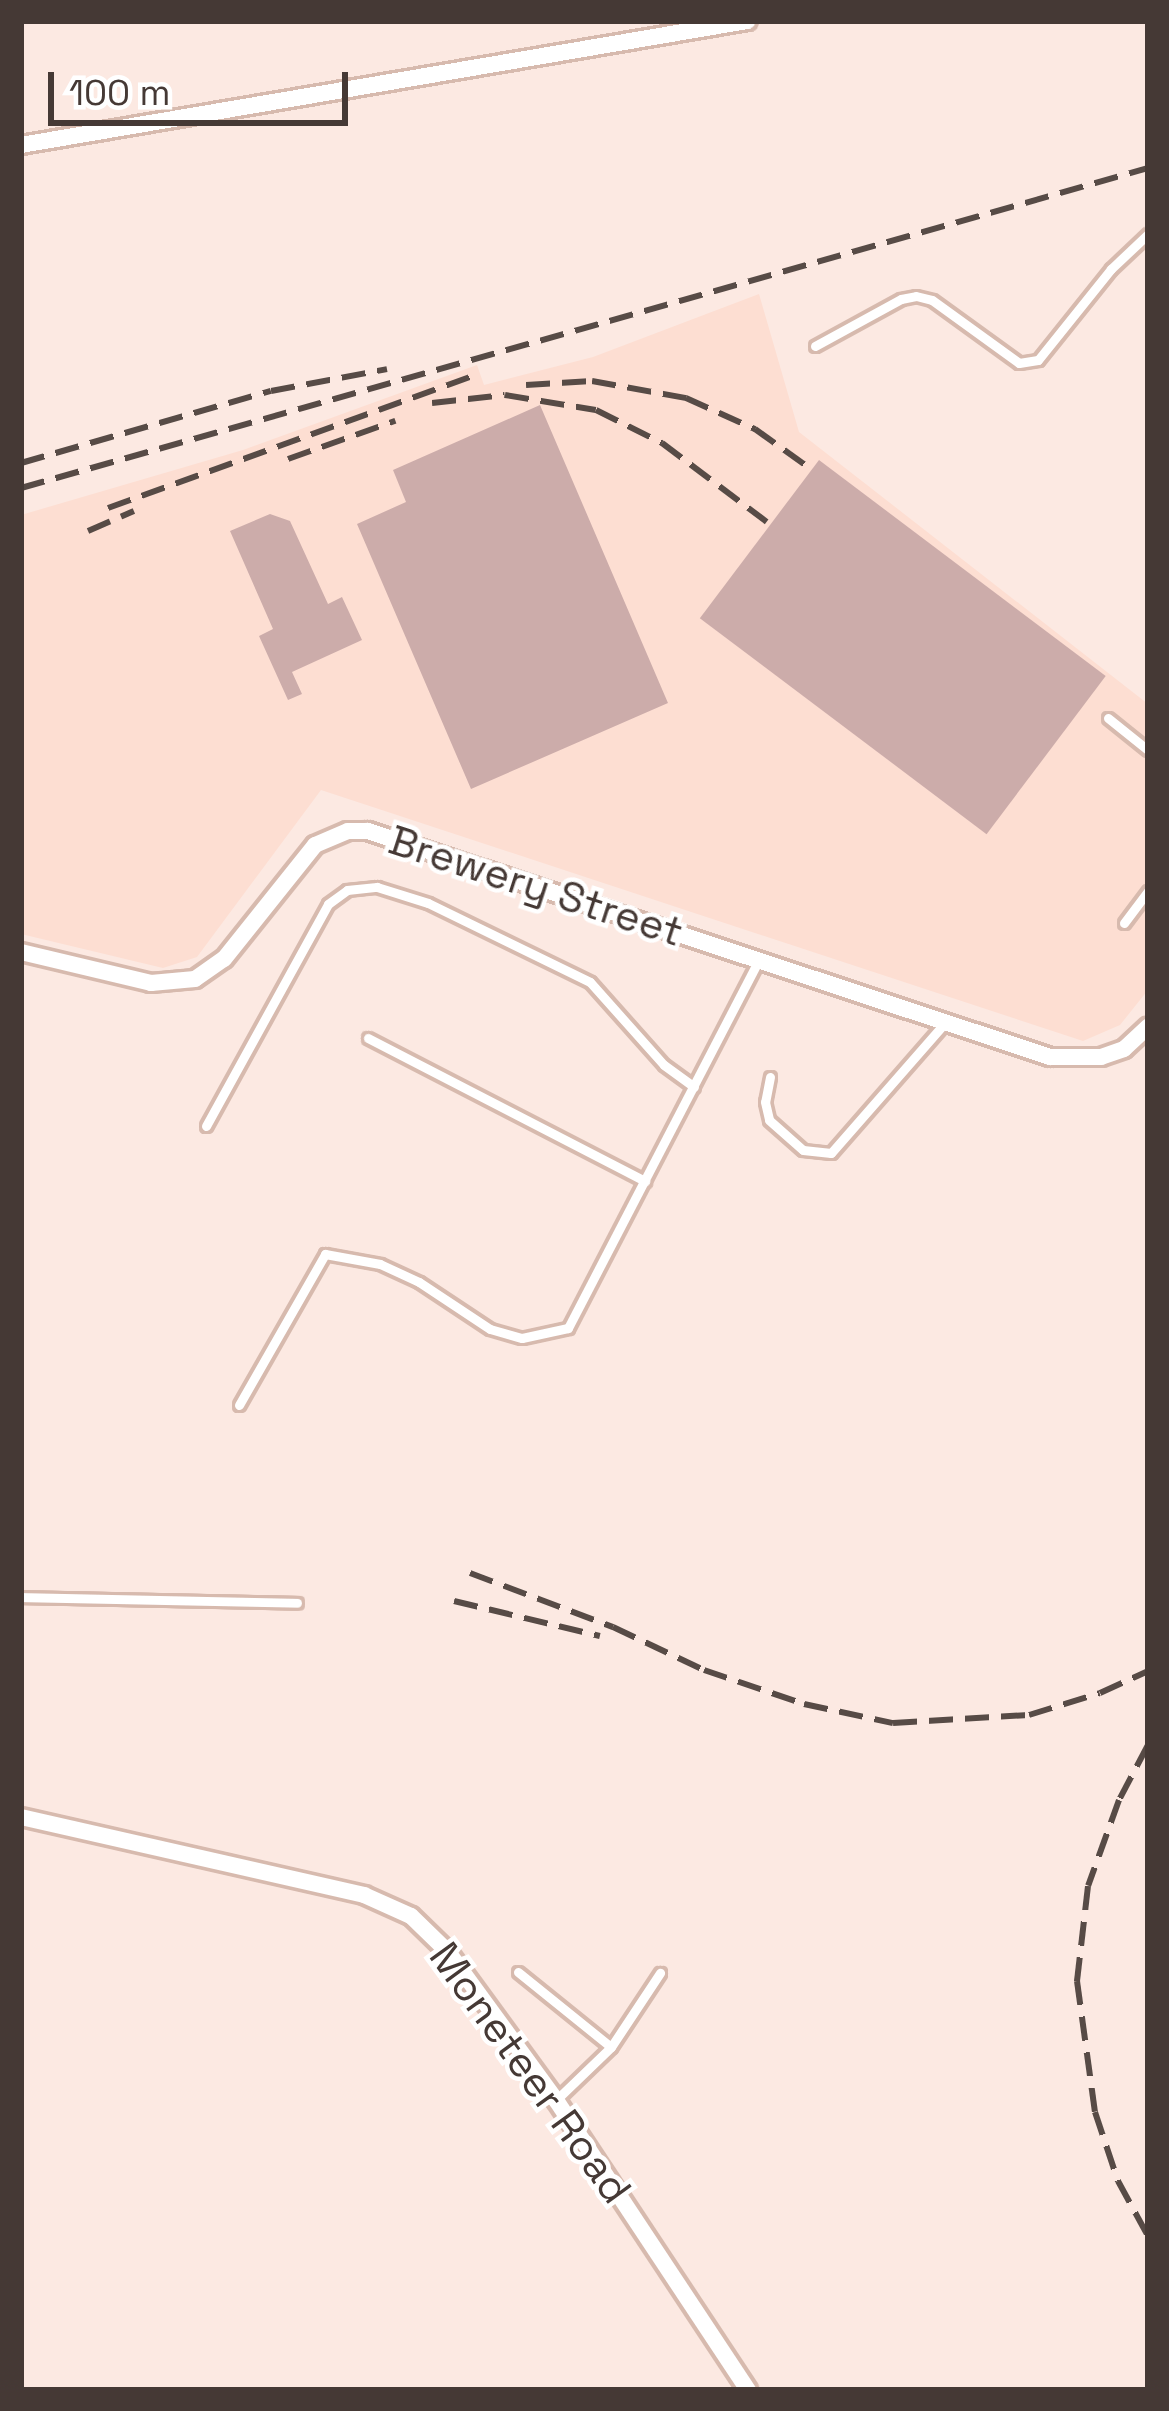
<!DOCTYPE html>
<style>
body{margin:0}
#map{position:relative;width:1169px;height:2411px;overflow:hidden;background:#fce9e2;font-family:"Space Grotesk",sans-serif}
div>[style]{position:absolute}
.built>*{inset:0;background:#fdded2}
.building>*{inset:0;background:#ccacaa;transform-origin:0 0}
.roads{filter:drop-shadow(3px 0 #d7baae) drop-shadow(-3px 0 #d7baae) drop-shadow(0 3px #d7baae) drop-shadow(0 -3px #d7baae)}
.lane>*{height:9px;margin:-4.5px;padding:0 4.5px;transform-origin:4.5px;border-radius:4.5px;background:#fff}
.street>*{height:16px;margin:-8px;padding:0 8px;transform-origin:8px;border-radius:8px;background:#fff}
.rail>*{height:6px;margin-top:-3px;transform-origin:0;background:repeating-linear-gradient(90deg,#574b46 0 24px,transparent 0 36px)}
span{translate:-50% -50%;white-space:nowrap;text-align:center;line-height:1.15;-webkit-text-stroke:9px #fff;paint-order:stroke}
.street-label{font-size:42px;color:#453935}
.frame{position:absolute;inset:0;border:24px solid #453935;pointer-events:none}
.scale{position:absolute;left:48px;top:72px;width:300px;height:54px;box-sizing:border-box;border:6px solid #453935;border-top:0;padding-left:15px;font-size:36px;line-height:42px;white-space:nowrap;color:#453935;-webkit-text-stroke:9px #fff;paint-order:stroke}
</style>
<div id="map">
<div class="built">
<i style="clip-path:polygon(759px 294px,799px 432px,1148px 704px,1148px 990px,1120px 1025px,1083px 1041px,321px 790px,197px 957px,163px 968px,21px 934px,21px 515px,243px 450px,477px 365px,484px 385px,593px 357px)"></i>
</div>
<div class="building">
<i style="clip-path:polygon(540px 405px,668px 703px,471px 789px,357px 524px,406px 502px,393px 470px)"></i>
<i style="left:819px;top:460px;width:359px;height:198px;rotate:37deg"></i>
<i style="clip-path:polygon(270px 514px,290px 521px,328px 604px,342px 597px,362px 640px,292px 672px,302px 694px,288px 700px,259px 636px,273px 629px,230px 531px)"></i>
</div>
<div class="roads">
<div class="lane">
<i style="left:815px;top:346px;width:98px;rotate:-28.7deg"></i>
<i style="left:901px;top:299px;width:15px;rotate:-11deg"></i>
<i style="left:916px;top:296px;width:16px;rotate:14deg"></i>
<i style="left:932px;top:300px;width:107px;rotate:35.9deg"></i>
<i style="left:1019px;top:363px;width:19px;rotate:-9deg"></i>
<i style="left:1038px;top:360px;width:117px;rotate:-51.3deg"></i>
<i style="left:1111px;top:269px;width:51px;rotate:-43.4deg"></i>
<i style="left:1108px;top:718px;width:51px;rotate:38.7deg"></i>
<i style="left:1124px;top:923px;width:40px;rotate:-53deg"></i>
<i style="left:368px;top:1038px;width:312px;rotate:27.3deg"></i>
<i style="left:770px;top:1077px;width:25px;rotate:101deg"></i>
<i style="left:765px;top:1102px;width:18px;rotate:77deg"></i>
<i style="left:769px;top:1120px;width:45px;rotate:41.4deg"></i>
<i style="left:803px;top:1150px;width:28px;rotate:6deg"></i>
<i style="left:831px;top:1153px;width:173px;rotate:-48.8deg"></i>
<i style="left:206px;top:1126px;width:253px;rotate:-61.2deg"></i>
<i style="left:328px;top:904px;width:24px;rotate:-36deg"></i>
<i style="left:347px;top:890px;width:30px;rotate:-6deg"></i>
<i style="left:377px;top:887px;width:53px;rotate:17.4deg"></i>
<i style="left:428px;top:903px;width:180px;rotate:26deg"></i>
<i style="left:590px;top:982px;width:111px;rotate:48.3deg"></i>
<i style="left:664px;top:1065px;width:37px;rotate:36deg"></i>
<i style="left:239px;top:1405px;width:174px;rotate:-60.3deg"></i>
<i style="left:325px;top:1254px;width:56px;rotate:10.3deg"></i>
<i style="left:380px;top:1264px;width:43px;rotate:24.8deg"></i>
<i style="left:419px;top:1282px;width:85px;rotate:33.5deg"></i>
<i style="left:490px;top:1329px;width:33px;rotate:16deg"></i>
<i style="left:522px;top:1338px;width:47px;rotate:-12.3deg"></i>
<i style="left:568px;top:1328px;width:416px;rotate:-62.6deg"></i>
<i style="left:21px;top:1597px;width:276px;rotate:1.2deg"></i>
<i style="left:518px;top:1972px;width:119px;rotate:38.9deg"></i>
<i style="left:556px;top:2100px;width:76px;rotate:-43.9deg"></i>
<i style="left:611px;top:2047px;width:89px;rotate:-56.5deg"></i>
</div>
<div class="street">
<i style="left:21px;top:145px;width:737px;rotate:-9.69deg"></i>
<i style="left:21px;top:952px;width:134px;rotate:13.4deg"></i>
<i style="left:151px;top:983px;width:44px;rotate:-5.2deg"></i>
<i style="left:195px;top:979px;width:35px;rotate:-35deg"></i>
<i style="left:224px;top:959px;width:146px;rotate:-51.4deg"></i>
<i style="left:315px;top:845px;width:36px;rotate:-23deg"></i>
<i style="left:348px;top:831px;width:20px"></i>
<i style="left:368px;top:831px;width:718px;rotate:18.33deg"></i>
<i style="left:1050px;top:1057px;width:51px"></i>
<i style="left:1101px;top:1057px;width:24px;rotate:-19deg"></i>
<i style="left:1124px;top:1049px;width:33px;rotate:-43deg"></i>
<i style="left:21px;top:1817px;width:352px;rotate:12.8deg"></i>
<i style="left:364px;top:1895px;width:51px;rotate:24.1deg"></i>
<i style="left:411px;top:1916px;width:52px;rotate:44.2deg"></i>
<i style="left:448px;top:1952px;width:183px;rotate:53.9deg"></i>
<i style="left:556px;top:2100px;width:348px;rotate:56.5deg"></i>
</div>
</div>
<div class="rail">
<i style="left:526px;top:385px;width:66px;rotate:-3.5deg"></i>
<i style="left:592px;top:381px;width:96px;rotate:10.3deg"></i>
<i style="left:686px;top:398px;width:76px;rotate:24.2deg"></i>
<i style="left:755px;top:429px;width:65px;rotate:35.6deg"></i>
<i style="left:432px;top:403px;width:73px;rotate:-6.3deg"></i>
<i style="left:505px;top:395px;width:92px;rotate:9.4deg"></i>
<i style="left:596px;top:410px;width:74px;rotate:26.6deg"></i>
<i style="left:662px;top:443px;width:131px;rotate:37deg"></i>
<i style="left:288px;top:459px;width:114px;rotate:-19.6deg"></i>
<i style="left:21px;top:463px;width:260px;rotate:-16.1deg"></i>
<i style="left:271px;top:391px;width:118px;rotate:-10.7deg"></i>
<i style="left:21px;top:488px;width:1172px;rotate:-15.85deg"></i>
<i style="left:108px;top:508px;width:387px;rotate:-19.9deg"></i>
<i style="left:88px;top:531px;width:50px;rotate:-23.5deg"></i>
<i style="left:470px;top:1573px;width:153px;rotate:20.7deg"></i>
<i style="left:613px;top:1627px;width:101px;rotate:25.3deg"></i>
<i style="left:704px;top:1670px;width:106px;rotate:18.8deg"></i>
<i style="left:804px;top:1704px;width:91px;rotate:12.1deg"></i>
<i style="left:893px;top:1723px;width:136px;rotate:-3.4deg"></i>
<i style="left:1029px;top:1715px;width:74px;rotate:-17.2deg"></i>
<i style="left:1100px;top:1693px;width:53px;rotate:-24.6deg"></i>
<i style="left:454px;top:1601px;width:150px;rotate:13.5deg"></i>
<i style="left:1148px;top:1745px;width:62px;rotate:117.8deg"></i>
<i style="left:1119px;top:1800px;width:91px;rotate:109.8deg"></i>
<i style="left:1088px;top:1886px;width:96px;rotate:96.6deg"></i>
<i style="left:1077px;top:1981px;width:132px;rotate:82.2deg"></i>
<i style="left:1095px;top:2112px;width:73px;rotate:71.6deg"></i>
<i style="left:1118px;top:2181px;width:63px;rotate:61.4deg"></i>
</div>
<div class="street-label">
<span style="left:536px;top:886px;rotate:18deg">Brewery Street</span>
<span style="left:530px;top:2073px;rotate:54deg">Moneteer Road</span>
</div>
<div class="frame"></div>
<div class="scale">100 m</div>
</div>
